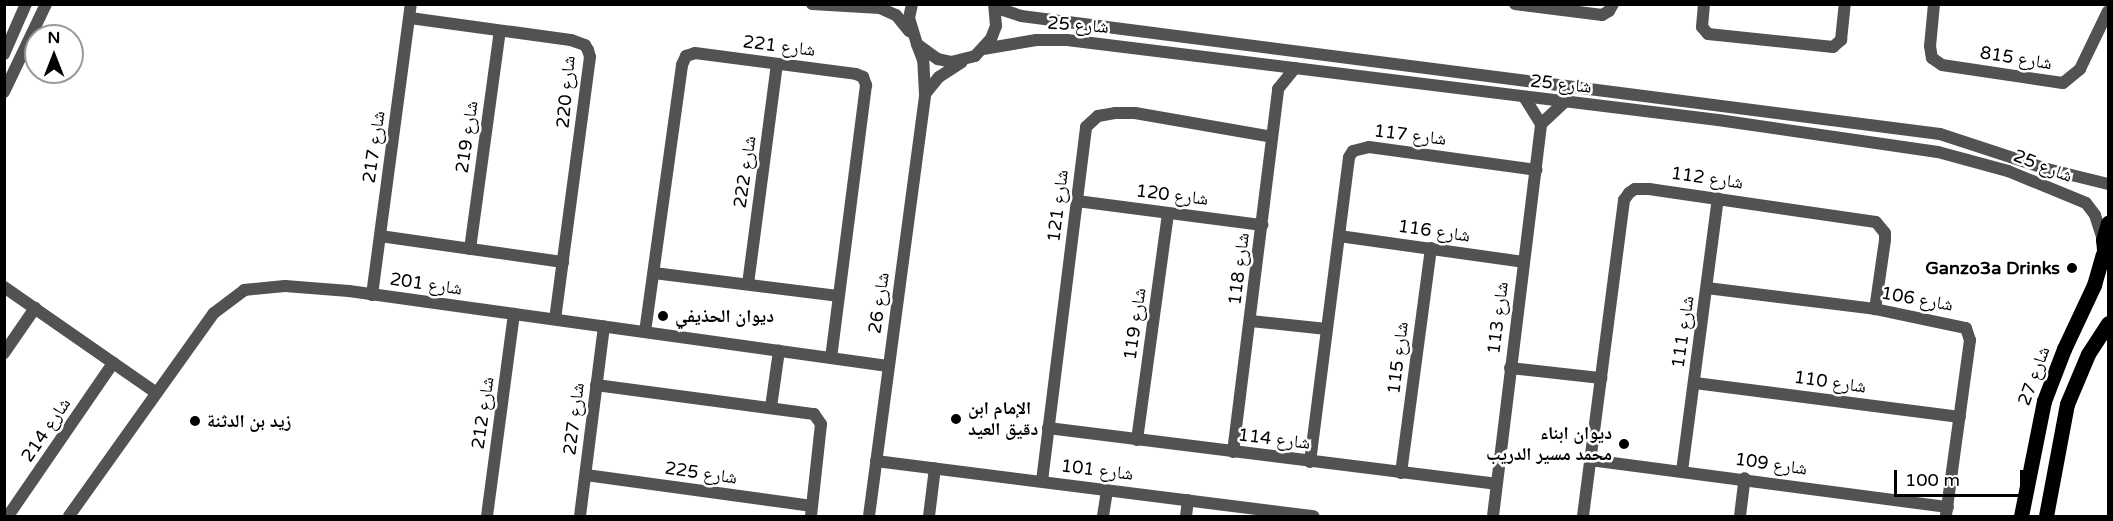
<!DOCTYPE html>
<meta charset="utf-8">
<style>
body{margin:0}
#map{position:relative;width:2113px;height:521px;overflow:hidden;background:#fff;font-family:"Varela Round","Noto Naskh Arabic",sans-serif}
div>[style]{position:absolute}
.minor>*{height:12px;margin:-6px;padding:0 6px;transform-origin:6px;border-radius:6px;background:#525252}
.major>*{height:15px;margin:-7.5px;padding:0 7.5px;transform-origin:7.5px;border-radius:7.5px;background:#000}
.dots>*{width:16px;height:16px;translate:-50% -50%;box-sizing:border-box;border:3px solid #fff;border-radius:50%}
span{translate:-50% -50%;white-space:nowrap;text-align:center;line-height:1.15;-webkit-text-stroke:5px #fff;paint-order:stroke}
.street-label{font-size:18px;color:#000}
.poi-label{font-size:18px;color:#000;font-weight:700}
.right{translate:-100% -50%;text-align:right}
.left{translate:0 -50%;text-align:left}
.frame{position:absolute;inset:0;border:6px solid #000;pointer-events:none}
.north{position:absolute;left:24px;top:24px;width:60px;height:60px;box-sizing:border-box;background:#fff;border:2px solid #999;border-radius:50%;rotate:0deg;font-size:16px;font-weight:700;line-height:24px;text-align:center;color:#000}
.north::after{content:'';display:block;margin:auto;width:21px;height:27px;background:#000;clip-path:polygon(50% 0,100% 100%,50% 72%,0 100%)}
.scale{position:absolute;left:1894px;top:470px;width:129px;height:27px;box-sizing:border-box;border:3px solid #000;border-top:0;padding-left:8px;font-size:18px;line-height:21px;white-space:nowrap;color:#000;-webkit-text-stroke:4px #fff;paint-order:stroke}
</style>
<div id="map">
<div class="minor">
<i style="left:812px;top:4px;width:68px;rotate:3.4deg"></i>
<i style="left:880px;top:8px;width:17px;rotate:24deg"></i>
<i style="left:896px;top:15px;width:21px;rotate:51deg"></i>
<i style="left:912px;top:4px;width:14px;rotate:102deg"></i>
<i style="left:909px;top:18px;width:27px;rotate:73deg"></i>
<i style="left:917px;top:44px;width:26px;rotate:36deg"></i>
<i style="left:938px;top:59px;width:13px;rotate:13deg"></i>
<i style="left:951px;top:62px;width:25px;rotate:-14deg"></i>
<i style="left:975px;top:56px;width:23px;rotate:-47deg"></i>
<i style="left:991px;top:39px;width:14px;rotate:-69deg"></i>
<i style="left:996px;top:26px;width:22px;rotate:-95deg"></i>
<i style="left:997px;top:4px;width:8px;rotate:45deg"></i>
<i style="left:1003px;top:10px;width:19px;rotate:18deg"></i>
<i style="left:1021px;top:16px;width:47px;rotate:7.3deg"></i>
<i style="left:1068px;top:22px;width:879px;rotate:7.32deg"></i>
<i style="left:1940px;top:134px;width:113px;rotate:18.1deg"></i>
<i style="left:2047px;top:169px;width:63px;rotate:13.8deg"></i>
<i style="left:1515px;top:4px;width:88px;rotate:7.2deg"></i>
<i style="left:1602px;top:15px;width:8px;rotate:-30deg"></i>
<i style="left:1609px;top:11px;width:8px;rotate:-60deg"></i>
<i style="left:1704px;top:4px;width:23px;rotate:95deg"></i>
<i style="left:1702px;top:27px;width:9px;rotate:49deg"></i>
<i style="left:1708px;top:34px;width:126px;rotate:5.9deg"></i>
<i style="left:1833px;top:47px;width:11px;rotate:-41deg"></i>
<i style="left:1841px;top:40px;width:36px;rotate:-84deg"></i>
<i style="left:1934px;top:4px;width:42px;rotate:95.4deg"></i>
<i style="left:1930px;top:46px;width:12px;rotate:81deg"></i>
<i style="left:1932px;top:58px;width:12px;rotate:35deg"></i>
<i style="left:1942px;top:65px;width:122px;rotate:8.5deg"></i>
<i style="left:2063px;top:83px;width:22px;rotate:-39deg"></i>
<i style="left:2080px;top:69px;width:64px;rotate:-64.2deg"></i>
<i style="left:410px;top:18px;width:162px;rotate:7.8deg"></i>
<i style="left:571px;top:40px;width:15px;rotate:20deg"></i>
<i style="left:585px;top:45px;width:6px;rotate:59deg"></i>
<i style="left:588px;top:50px;width:7px;rotate:74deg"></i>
<i style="left:590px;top:57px;width:264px;rotate:97.6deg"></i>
<i style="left:983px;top:49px;width:54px;rotate:-9.6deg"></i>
<i style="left:1036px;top:40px;width:31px"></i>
<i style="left:1067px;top:40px;width:656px;rotate:7.01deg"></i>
<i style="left:1718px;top:120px;width:222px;rotate:8.3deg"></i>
<i style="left:1938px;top:152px;width:73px;rotate:15.2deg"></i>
<i style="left:2008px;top:171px;width:84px;rotate:22.3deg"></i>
<i style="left:2086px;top:203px;width:15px;rotate:53deg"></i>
<i style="left:2095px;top:215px;width:25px;rotate:72deg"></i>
<i style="left:4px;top:54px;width:55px;rotate:-66.3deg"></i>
<i style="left:4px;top:92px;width:98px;rotate:-64.5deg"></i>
<i style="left:925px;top:94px;width:22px;rotate:-51deg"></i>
<i style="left:939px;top:77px;width:27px;rotate:-33deg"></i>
<i style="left:1541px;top:124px;width:33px;rotate:-43deg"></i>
<i style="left:1077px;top:201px;width:187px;rotate:7.4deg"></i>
<i style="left:380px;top:236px;width:185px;rotate:8.1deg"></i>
<i style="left:1339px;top:236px;width:186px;rotate:8deg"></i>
<i style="left:470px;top:249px;width:220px;rotate:-82.2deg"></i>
<i style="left:654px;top:273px;width:185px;rotate:7.1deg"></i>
<i style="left:748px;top:284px;width:222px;rotate:-82.5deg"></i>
<i style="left:4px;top:287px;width:184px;rotate:34.8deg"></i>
<i style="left:1707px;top:288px;width:169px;rotate:7.1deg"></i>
<i style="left:1875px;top:309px;width:93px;rotate:11.8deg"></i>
<i style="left:1966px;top:328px;width:13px;rotate:72deg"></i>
<i style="left:1970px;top:340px;width:178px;rotate:97.8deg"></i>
<i style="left:372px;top:295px;width:294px;rotate:-82.4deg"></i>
<i style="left:1251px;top:321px;width:76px;rotate:6deg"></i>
<i style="left:645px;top:332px;width:270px;rotate:-82.1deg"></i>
<i style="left:682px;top:65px;width:10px;rotate:-66deg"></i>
<i style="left:686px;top:56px;width:9px;rotate:-18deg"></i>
<i style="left:695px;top:53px;width:162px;rotate:7.4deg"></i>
<i style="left:856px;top:74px;width:8px;rotate:23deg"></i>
<i style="left:863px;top:77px;width:9px;rotate:69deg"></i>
<i style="left:866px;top:85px;width:275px;rotate:97.3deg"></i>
<i style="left:4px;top:353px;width:55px;rotate:-55.4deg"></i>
<i style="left:1510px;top:368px;width:92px;rotate:6.3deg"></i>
<i style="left:1695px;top:383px;width:267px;rotate:7.3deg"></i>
<i style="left:596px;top:385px;width:220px;rotate:7.6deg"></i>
<i style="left:814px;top:414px;width:12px;rotate:55deg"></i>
<i style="left:821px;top:424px;width:93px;rotate:96.2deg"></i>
<i style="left:771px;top:407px;width:57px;rotate:-81.9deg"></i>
<i style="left:1048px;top:428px;width:451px;rotate:7.1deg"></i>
<i style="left:1137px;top:440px;width:229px;rotate:-82.2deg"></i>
<i style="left:1233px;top:452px;width:366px;rotate:-82.9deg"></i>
<i style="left:1278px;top:89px;width:27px;rotate:-51deg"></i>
<i style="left:1590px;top:460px;width:361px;rotate:7.5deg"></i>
<i style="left:876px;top:461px;width:441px;rotate:7.2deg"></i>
<i style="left:1310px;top:462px;width:307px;rotate:-82.7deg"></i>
<i style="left:1349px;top:157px;width:7px;rotate:-56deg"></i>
<i style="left:1353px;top:151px;width:16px;rotate:-14deg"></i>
<i style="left:1369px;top:147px;width:169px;rotate:7.8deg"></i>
<i style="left:1682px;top:471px;width:275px;rotate:-82.5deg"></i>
<i style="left:1401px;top:473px;width:227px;rotate:-82.4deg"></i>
<i style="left:586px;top:475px;width:228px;rotate:7.8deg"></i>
<i style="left:1042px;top:481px;width:357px;rotate:-82.9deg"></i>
<i style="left:1086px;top:127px;width:16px;rotate:-43deg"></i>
<i style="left:1098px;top:116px;width:17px;rotate:-10deg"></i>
<i style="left:1115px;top:113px;width:20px"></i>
<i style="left:1135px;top:113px;width:139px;rotate:9.9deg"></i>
<i style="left:8px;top:516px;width:186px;rotate:-55.5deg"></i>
<i style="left:69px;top:516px;width:249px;rotate:-54.5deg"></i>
<i style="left:214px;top:313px;width:38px;rotate:-37deg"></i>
<i style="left:244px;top:290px;width:41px;rotate:-5.6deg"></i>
<i style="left:285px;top:286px;width:64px;rotate:4.5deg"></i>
<i style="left:349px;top:291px;width:544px;rotate:7.92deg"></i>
<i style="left:487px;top:516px;width:204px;rotate:-82.4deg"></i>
<i style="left:580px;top:516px;width:191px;rotate:-82.8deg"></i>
<i style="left:869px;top:516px;width:426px;rotate:-82.4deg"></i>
<i style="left:925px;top:94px;width:34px;rotate:-93deg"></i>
<i style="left:923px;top:60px;width:17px;rotate:-111deg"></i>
<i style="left:929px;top:516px;width:48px;rotate:-82.9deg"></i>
<i style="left:1103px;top:516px;width:26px;rotate:-81deg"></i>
<i style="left:1186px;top:516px;width:16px;rotate:-83deg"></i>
<i style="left:1493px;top:516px;width:395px;rotate:-83deg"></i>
<i style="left:1541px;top:124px;width:31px;rotate:-122deg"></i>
<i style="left:1583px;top:516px;width:319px;rotate:-82.6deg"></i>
<i style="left:1624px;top:200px;width:9px;rotate:-54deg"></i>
<i style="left:1629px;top:193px;width:7px;rotate:-34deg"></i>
<i style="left:1635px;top:189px;width:14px"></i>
<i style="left:1649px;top:189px;width:229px;rotate:8.3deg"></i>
<i style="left:1876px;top:222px;width:14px;rotate:51deg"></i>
<i style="left:1885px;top:233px;width:7px;rotate:90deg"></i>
<i style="left:1885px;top:240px;width:70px;rotate:98.2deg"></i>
<i style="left:1740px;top:516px;width:38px;rotate:-83deg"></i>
</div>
<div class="major">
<i style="left:2105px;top:261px;width:21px;rotate:-95deg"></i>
<i style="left:2103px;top:240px;width:18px;rotate:-74deg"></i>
<i style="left:2021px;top:516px;width:117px;rotate:-78.7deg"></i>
<i style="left:2044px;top:401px;width:56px;rotate:-69deg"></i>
<i style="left:2064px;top:349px;width:71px;rotate:-64.9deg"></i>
<i style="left:2094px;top:285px;width:32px;rotate:-74deg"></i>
<i style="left:2046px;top:516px;width:114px;rotate:-79.4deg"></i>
<i style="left:2067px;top:404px;width:54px;rotate:-67.2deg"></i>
<i style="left:2088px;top:354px;width:37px;rotate:-57deg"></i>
</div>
<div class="dots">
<i style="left:2072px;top:268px;background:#000"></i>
<i style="left:663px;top:316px;background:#000"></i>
<i style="left:956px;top:419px;background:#000"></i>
<i style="left:195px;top:421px;background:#000"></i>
<i style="left:1624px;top:444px;background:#000"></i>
</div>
<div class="street-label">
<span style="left:1078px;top:25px;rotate:4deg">شارع 25</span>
<span style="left:779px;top:46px;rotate:7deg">شارع 221</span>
<span style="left:2016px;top:58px;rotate:9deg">شارع 815</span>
<span style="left:1561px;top:84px;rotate:6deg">شارع 25</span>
<span style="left:566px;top:92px;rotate:-85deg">شارع 220</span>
<span style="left:1410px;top:135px;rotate:7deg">شارع 117</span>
<span style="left:467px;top:137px;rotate:-82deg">شارع 219</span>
<span style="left:374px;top:147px;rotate:-82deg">شارع 217</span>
<span style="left:2043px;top:166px;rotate:21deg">شارع 25</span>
<span style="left:745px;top:172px;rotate:-82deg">شارع 222</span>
<span style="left:1707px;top:178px;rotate:8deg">شارع 112</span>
<span style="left:1172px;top:195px;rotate:7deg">شارع 120</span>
<span style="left:1058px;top:206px;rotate:-83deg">شارع 121</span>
<span style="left:1434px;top:231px;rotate:8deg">شارع 116</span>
<span style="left:1239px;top:269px;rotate:-83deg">شارع 118</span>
<span style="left:426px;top:284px;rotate:8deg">شارع 201</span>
<span style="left:1917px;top:299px;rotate:10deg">شارع 106</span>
<span style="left:879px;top:303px;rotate:-82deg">شارع 26</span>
<span style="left:1498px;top:318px;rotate:-83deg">شارع 113</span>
<span style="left:1135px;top:324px;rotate:-82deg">شارع 119</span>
<span style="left:1683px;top:332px;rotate:-82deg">شارع 111</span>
<span style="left:1398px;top:358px;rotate:-83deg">شارع 115</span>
<span style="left:2034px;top:376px;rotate:-70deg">شارع 27</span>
<span style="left:1830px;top:382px;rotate:8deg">شارع 110</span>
<span style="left:483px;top:413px;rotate:-82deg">شارع 212</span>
<span style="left:574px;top:419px;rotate:-83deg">شارع 227</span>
<span style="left:46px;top:430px;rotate:-56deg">شارع 214</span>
<span style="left:1274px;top:439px;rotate:7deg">شارع 114</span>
<span style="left:1771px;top:464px;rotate:8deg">شارع 109</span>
<span style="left:1097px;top:470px;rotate:7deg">شارع 101</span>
<span style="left:701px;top:473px;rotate:8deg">شارع 225</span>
</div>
<div class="poi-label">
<span class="right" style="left:2060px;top:268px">Ganzo3a Drinks</span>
<span class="left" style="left:675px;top:316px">ديوان الحذيفي</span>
<span class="left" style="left:968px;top:419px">الإمام ابن<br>دقيق العيد</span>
<span class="left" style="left:207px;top:421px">زيد بن الدثنة</span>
<span class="right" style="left:1612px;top:444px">ديوان ابناء<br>محمد مسير الدريب</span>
</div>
<div class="frame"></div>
<div class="north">N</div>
<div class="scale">100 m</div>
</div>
